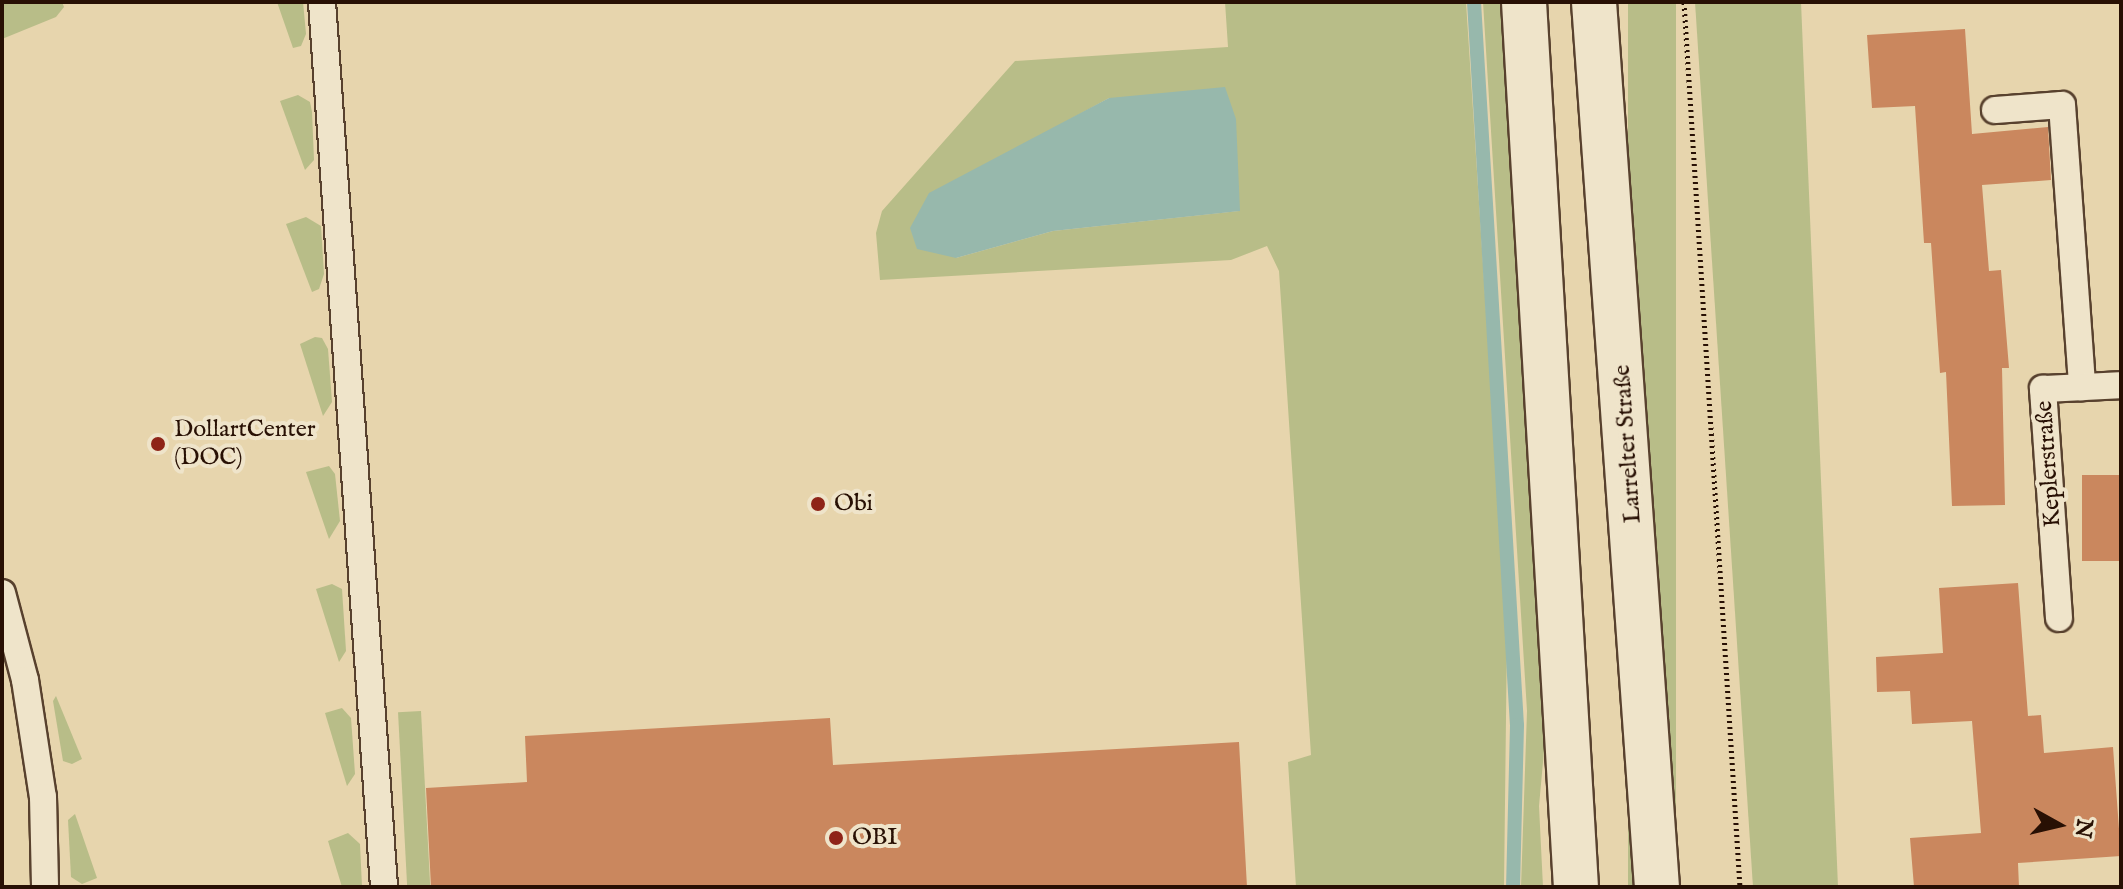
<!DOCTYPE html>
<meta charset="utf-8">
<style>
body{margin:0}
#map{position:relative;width:2123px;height:889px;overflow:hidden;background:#e7d5ad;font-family:"IM FELL English",serif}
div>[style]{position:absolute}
.green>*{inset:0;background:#b8bd88;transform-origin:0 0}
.water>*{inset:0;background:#97b8ac}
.stream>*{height:14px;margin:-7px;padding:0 7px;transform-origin:7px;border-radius:7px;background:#97b8ac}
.building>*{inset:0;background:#ca875e;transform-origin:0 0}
.path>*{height:5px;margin-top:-2.5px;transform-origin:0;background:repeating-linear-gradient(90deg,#281004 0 2px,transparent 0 6px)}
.roads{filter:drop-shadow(2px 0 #58412e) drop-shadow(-2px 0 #58412e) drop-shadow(0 2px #58412e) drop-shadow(0 -2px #58412e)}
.lane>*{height:26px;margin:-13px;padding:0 13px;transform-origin:13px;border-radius:13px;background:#efe4ca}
.secondary>*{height:44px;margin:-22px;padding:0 22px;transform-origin:22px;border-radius:22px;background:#efe4ca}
.dots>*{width:22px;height:22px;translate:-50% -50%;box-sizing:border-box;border:4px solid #efe4ca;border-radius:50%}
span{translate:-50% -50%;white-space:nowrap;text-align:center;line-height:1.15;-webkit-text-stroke:8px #efe4ca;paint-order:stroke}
.poi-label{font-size:24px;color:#281004}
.left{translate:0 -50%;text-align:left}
.street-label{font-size:24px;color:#281004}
.frame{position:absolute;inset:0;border:4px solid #281004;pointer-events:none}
.north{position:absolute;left:2019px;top:785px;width:80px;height:80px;-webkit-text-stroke:6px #efe4ca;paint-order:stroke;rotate:98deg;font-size:22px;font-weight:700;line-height:32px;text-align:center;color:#281004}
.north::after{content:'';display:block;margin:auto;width:28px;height:36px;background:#281004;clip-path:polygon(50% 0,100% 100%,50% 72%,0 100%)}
</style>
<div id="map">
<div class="green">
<i style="clip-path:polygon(2px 2px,62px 2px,64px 7px,56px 17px,2px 39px)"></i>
<i style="clip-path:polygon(277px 2px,303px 2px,306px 34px,301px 46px,293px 48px)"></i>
<i style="clip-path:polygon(evenodd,1225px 2px,1466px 2px,1507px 634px,1504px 887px,1296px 887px,1288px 762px,1311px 755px,1279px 271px,1267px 246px,1231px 260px,880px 280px,876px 233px,882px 211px,1015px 61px,1228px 47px,1225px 2px,1109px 98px,1239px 211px,1053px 231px,956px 258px,1021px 146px,1109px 98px)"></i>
<i style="clip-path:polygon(1483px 2px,1504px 2px,1548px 707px,1539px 806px,1543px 887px,1521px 887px,1527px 711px)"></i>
<i style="left:1628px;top:2px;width:48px;height:887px"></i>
<i style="clip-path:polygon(1695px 2px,1801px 2px,1838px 887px,1753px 887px)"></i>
<i style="clip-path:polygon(298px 95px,310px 102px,312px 112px,314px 160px,305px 170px,280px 101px)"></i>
<i style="clip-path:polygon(306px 217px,321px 226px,324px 274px,319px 289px,312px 292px,286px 224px)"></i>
<i style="clip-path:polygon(315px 337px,322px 338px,328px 349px,332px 402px,323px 416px,300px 344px)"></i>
<i style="clip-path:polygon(329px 466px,335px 474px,340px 521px,329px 539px,306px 472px)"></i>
<i style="clip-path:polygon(332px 584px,342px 589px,346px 651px,339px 662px,316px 589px)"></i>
<i style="clip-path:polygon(56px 696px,82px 759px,72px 764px,63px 761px,53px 701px)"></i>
<i style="clip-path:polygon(342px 708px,351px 718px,355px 774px,347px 786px,325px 713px)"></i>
<i style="left:421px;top:711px;width:176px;height:23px;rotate:87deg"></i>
<i style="clip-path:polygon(75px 814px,97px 878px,82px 884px,71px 877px,68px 820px)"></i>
<i style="clip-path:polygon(348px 833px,360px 844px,362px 887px,342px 887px,328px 841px)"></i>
</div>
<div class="water">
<i style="clip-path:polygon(1225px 87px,1236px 119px,1240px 211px,1053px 231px,956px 258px,917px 249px,910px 228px,929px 193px,1109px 98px)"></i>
</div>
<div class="stream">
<i style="left:1474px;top:2px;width:724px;rotate:86.6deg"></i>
<i style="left:1517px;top:725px;width:162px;rotate:91.4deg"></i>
</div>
<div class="building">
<i style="clip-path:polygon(1965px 29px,1972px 134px,2048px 127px,2051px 180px,1982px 185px,1989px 271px,2001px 270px,2009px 368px,2002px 368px,2005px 505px,1952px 506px,1946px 372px,1940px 373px,1931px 243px,1924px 243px,1915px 106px,1872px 108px,1867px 35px)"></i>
<i style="left:2121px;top:475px;width:86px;height:39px;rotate:90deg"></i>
<i style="clip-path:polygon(2018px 583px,2028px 716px,2041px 715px,2044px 753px,2113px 747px,2121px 856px,2018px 863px,2019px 887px,1914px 887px,1910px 838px,1981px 833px,1972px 721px,1912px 724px,1910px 691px,1877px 692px,1876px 657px,1943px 653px,1939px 588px)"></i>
<i style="clip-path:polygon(830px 718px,833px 765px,1239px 742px,1247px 887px,431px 887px,426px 788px,527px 782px,525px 736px)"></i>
</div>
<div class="path">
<i style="left:1684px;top:2px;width:887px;rotate:86.38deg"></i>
</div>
<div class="roads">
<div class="lane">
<i style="left:322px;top:2px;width:887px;rotate:85.99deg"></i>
<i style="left:1995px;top:110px;width:67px;rotate:-4.3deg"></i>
<i style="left:2062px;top:105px;width:283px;rotate:85.9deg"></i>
<i style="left:2px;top:593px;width:90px;rotate:75.2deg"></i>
<i style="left:25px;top:680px;width:118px;rotate:81.3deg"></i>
<i style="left:43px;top:797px;width:90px;rotate:88.7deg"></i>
<i style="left:2059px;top:618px;width:230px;rotate:-94deg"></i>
<i style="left:2043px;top:389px;width:78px;rotate:-2.9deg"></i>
</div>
<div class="secondary">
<i style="left:1524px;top:2px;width:887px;rotate:86.64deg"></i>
<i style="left:1594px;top:2px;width:887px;rotate:85.93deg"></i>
</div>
</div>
<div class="dots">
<i style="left:158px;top:444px;background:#8f2418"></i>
<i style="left:818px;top:504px;background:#8f2418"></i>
<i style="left:836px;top:838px;background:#8f2418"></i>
</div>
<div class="poi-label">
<span class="left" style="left:174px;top:444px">DollartCenter<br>(DOC)</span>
<span class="left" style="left:834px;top:504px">Obi</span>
<span class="left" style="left:852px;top:838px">OBI</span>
</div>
<div class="street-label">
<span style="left:1628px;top:444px;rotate:-94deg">Larrelter Straße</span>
<span style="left:2049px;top:464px;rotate:-94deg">Keplerstraße</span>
</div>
<div class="frame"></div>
<div class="north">N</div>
</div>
